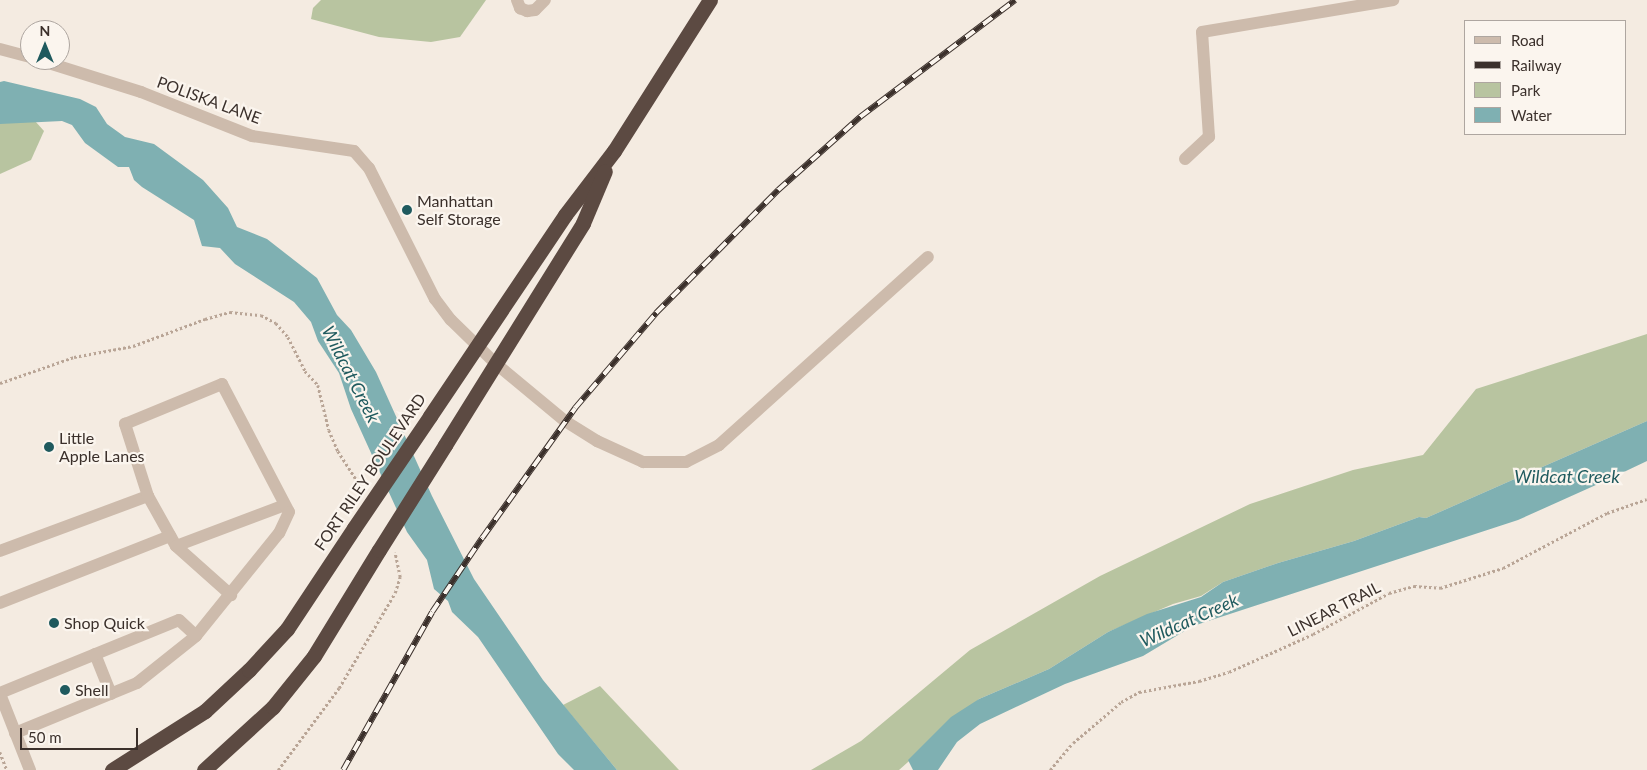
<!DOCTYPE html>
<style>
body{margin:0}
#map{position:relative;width:1647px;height:770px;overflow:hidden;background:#f4ebe1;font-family:Lato,sans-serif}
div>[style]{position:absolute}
.green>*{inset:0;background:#b8c4a0}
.water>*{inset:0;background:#7fb0b2}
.path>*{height:2.5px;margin-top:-1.25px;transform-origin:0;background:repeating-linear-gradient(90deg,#b9a596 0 2.5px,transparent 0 5px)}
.minor>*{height:12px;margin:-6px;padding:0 6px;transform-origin:6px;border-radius:6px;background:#cdbbac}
.highway>*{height:15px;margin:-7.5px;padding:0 7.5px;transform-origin:7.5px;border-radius:7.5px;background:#5c4a42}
.rail>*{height:5.5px;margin-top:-2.75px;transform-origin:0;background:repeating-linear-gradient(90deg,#fbf5ee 0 11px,#3b302b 0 22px);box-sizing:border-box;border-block:1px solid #3b302b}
.highway-bridge>*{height:15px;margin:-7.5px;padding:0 7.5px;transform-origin:7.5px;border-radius:7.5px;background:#5c4a42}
.dots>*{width:14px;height:14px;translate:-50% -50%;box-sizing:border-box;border:2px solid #fbf5ee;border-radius:50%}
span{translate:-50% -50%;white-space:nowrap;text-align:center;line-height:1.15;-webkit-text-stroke:4.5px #fbf5ee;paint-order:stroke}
.street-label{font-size:16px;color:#3b302b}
.poi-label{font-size:16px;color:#3b302b}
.left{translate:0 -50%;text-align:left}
.water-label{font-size:18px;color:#1f5a5e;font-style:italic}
.legend{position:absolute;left:1464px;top:20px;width:162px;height:115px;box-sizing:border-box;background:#fbf5ee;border:1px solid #aea6a0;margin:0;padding:6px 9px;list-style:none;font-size:15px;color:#3b302b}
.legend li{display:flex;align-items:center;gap:10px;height:25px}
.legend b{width:25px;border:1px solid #aea6a0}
.north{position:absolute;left:20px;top:20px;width:50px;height:50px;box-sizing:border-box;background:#fbf5ee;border:1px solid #aea6a0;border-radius:50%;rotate:0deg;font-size:14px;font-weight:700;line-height:20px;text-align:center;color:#3b302b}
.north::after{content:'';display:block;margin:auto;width:18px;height:22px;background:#1f5a5e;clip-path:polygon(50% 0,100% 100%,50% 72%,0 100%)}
.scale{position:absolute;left:20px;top:728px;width:118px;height:22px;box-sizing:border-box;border:2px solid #3b302b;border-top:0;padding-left:6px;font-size:15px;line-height:18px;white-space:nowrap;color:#3b302b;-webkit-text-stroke:4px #fbf5ee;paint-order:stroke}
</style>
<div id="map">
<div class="green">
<i style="clip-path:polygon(321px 0,486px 0,460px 37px,431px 42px,379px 37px,311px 19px,313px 8px)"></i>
<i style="clip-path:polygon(0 82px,44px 131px,31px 160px,0 174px)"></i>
<i style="clip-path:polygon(1647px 334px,1647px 421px,1426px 518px,1419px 517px,1354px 541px,1278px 563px,1223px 582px,1201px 596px,1173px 604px,1108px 632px,1049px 669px,979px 699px,899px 770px,811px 770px,861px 741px,970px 650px,1100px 576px,1250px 504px,1353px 470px,1423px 455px,1476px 389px)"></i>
<i style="clip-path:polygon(600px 686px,679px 770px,617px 770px,563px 705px)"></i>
</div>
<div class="water">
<i style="clip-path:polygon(4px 81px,80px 99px,96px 107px,107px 124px,125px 137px,154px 144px,203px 180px,228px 208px,237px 227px,267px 239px,317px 278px,337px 315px,351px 330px,376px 372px,432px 496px,474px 579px,543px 680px,617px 770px,574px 770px,558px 754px,478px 637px,452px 612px,448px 601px,434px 589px,427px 560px,407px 532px,351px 409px,339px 373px,318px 341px,311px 322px,294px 302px,235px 264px,220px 248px,202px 246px,194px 220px,142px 187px,134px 180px,129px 167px,118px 167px,85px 143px,72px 125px,62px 121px,0 124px,0 82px)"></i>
<i style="clip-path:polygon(1647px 421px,1647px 461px,1607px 480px,1518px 520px,1193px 626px,1143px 656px,1065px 684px,980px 724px,957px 742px,938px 770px,913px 770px,908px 760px,951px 717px,979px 699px,1049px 669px,1108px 632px,1147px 614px,1201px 597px,1223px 582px,1278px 563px,1354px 541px,1419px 517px,1426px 518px)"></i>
</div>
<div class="path">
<i style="left:0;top:383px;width:78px;rotate:-19.4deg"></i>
<i style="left:74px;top:357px;width:60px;rotate:-10.6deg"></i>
<i style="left:133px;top:346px;width:77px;rotate:-20.6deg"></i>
<i style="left:205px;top:319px;width:26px;rotate:-16deg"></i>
<i style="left:230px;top:312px;width:31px;rotate:6deg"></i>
<i style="left:261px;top:315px;width:17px;rotate:28deg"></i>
<i style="left:276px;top:323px;width:18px;rotate:49deg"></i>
<i style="left:288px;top:337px;width:38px;rotate:63deg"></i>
<i style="left:305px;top:371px;width:19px;rotate:47deg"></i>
<i style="left:318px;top:385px;width:46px;rotate:76.3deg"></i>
<i style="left:329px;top:430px;width:23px;rotate:67deg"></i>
<i style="left:338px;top:451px;width:46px;rotate:57.3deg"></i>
<i style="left:0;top:752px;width:19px;rotate:69deg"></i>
<i style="left:278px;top:770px;width:102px;rotate:-53.4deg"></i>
<i style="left:339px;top:688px;width:110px;rotate:-59.5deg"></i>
<i style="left:395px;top:593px;width:17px;rotate:-73deg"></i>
<i style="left:400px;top:577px;width:25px;rotate:-102deg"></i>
<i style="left:1050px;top:770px;width:35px;rotate:-50deg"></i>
<i style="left:1073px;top:743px;width:63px;rotate:-40.5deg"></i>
<i style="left:1121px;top:702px;width:21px;rotate:-29deg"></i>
<i style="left:1139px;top:692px;width:61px;rotate:-10.4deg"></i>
<i style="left:1199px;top:681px;width:31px;rotate:-17deg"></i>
<i style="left:1229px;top:672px;width:92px;rotate:-24.3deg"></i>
<i style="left:1313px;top:634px;width:86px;rotate:-28.3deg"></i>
<i style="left:1389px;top:593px;width:26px;rotate:-16deg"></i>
<i style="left:1414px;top:586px;width:26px;rotate:4deg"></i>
<i style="left:1440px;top:588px;width:66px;rotate:-17.6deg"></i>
<i style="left:1503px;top:568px;width:118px;rotate:-27.9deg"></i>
<i style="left:1607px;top:513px;width:42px;rotate:-19.3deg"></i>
</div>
<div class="minor">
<i style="left:517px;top:0;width:9px;rotate:69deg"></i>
<i style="left:520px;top:8px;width:8px;rotate:23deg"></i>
<i style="left:527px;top:11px;width:8px;rotate:-7deg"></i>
<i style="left:535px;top:10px;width:14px;rotate:-45deg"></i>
<i style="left:0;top:49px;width:31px;rotate:15deg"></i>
<i style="left:39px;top:60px;width:107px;rotate:17.4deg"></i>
<i style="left:141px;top:92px;width:119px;rotate:21.6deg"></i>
<i style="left:252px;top:136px;width:103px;rotate:8.4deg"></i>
<i style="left:354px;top:151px;width:23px;rotate:49deg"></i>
<i style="left:369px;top:168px;width:147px;rotate:63.3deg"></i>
<i style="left:435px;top:299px;width:26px;rotate:53deg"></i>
<i style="left:451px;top:320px;width:62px;rotate:44.3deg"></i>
<i style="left:495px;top:363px;width:91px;rotate:39.6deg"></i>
<i style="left:565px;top:421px;width:38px;rotate:32deg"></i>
<i style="left:597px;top:441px;width:51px;rotate:24.5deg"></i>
<i style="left:643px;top:462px;width:43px"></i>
<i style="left:686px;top:462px;width:37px;rotate:-27deg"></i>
<i style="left:719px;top:445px;width:281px;rotate:-42deg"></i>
<i style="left:1185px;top:159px;width:33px;rotate:-43deg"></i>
<i style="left:1209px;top:137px;width:105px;rotate:-93.8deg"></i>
<i style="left:1202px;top:32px;width:194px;rotate:-9.5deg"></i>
<i style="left:148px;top:496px;width:57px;rotate:60.8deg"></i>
<i style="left:176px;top:546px;width:74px;rotate:41.7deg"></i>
<i style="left:176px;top:546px;width:116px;rotate:-20.6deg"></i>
<i style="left:0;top:551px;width:158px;rotate:-20.4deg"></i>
<i style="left:148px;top:496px;width:76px;rotate:-107.7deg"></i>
<i style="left:125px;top:424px;width:105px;rotate:-22.4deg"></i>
<i style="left:222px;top:384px;width:144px;rotate:62.4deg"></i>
<i style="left:289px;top:512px;width:23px;rotate:115deg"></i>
<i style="left:279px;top:533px;width:132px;rotate:128.9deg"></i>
<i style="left:196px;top:636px;width:75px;rotate:141.5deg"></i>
<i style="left:137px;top:683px;width:132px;rotate:157.7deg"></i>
<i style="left:0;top:603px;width:183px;rotate:-21.5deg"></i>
<i style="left:95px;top:654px;width:43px;rotate:68.2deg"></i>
<i style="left:0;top:693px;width:193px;rotate:-22.2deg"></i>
<i style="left:179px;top:620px;width:23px;rotate:43deg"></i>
<i style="left:0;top:694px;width:82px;rotate:68.5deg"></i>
</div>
<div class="highway">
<i style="left:430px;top:416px;width:242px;rotate:-56.1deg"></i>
<i style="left:565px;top:215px;width:81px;rotate:-52.6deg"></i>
<i style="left:614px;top:151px;width:179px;rotate:-57.6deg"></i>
<i style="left:445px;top:445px;width:261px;rotate:-58.1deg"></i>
<i style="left:583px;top:223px;width:56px;rotate:-67.1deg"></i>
<i style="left:112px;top:770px;width:110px;rotate:-32.4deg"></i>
<i style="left:205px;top:711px;width:60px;rotate:-43deg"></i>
<i style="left:249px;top:670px;width:56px;rotate:-47.2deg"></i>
<i style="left:287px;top:629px;width:121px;rotate:-56.4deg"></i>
<i style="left:204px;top:770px;width:93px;rotate:-42.4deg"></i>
<i style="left:273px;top:707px;width:65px;rotate:-51.2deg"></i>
<i style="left:314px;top:656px;width:124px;rotate:-58.5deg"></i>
</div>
<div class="rail">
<i style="left:343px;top:770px;width:181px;rotate:-60.6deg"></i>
<i style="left:432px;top:612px;width:89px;rotate:-56deg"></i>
<i style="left:482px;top:538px;width:160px;rotate:-54.4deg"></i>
<i style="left:575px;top:408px;width:125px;rotate:-49.5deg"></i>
<i style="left:656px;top:313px;width:173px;rotate:-45.2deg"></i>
<i style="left:778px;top:190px;width:110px;rotate:-41.7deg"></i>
<i style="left:860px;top:117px;width:194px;rotate:-37deg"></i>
</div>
<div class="highway-bridge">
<i style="left:354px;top:528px;width:135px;rotate:-55.8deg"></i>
<i style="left:379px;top:550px;width:124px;rotate:-57.8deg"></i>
</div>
<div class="dots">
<i style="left:407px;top:210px;background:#1f5a5e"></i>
<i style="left:49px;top:447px;background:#1f5a5e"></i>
<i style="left:54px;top:623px;background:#1f5a5e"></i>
<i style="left:65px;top:690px;background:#1f5a5e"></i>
</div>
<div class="street-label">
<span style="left:209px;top:100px;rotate:20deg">POLISKA LANE</span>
<span style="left:370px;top:472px;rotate:-56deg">FORT RILEY BOULEVARD</span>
<span style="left:1334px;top:609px;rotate:-27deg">LINEAR TRAIL</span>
</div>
<div class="poi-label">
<span class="left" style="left:417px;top:210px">Manhattan<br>Self Storage</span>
<span class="left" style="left:59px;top:447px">Little<br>Apple Lanes</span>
<span class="left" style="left:64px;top:623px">Shop Quick</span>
<span class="left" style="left:75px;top:690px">Shell</span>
</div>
<div class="water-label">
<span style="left:351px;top:374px;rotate:63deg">Wildcat Creek</span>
<span style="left:1567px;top:476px">Wildcat Creek</span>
<span style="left:1189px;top:620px;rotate:-24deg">Wildcat Creek</span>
</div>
<ul class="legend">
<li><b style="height:6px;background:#cdbbac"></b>Road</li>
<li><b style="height:6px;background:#3b302b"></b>Railway</li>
<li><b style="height:14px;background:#b8c4a0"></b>Park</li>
<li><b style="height:14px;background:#7fb0b2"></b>Water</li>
</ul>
<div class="north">N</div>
<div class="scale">50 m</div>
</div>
